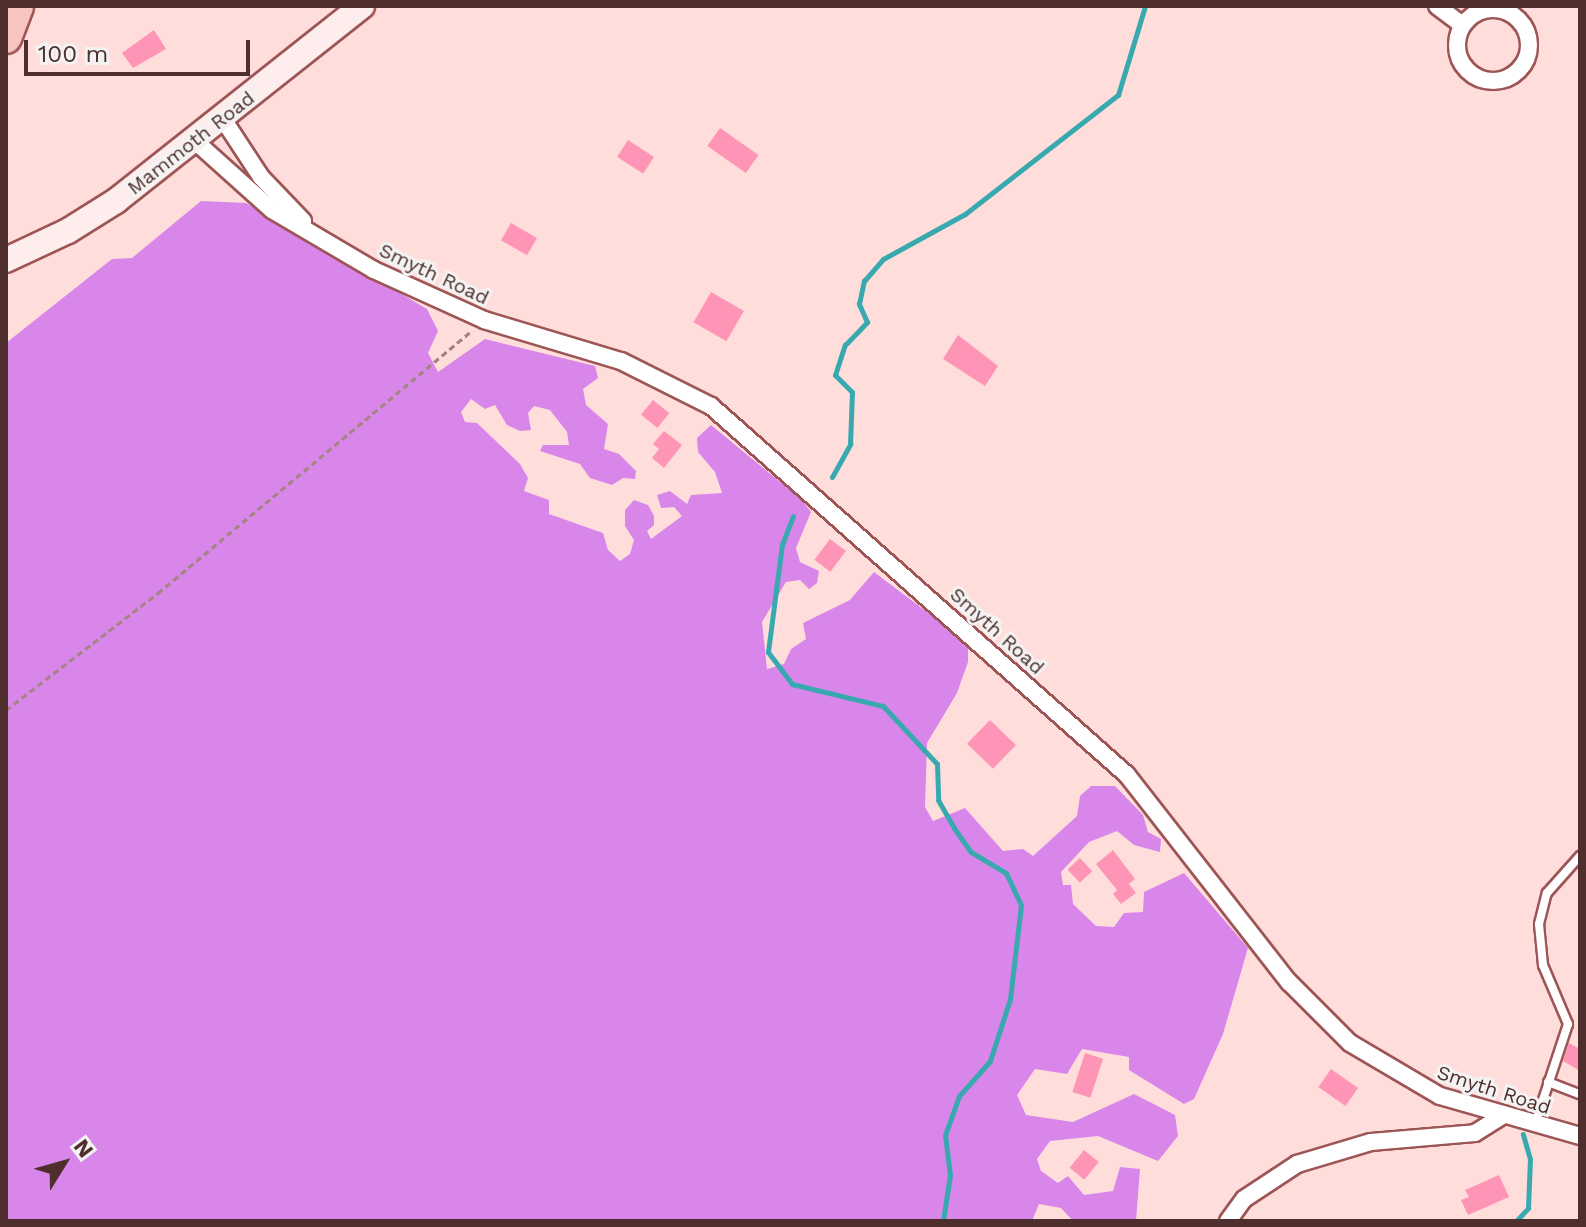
<!DOCTYPE html>
<style>
body{margin:0}
#map{position:relative;width:1586px;height:1227px;overflow:hidden;background:#ffdddb;font-family:"Work Sans",sans-serif}
div>[style]{position:absolute}
.forest>*{inset:0;background:#d986ea}
.stream>*{height:5px;margin:-2.5px;padding:0 2.5px;transform-origin:2.5px;border-radius:2.5px;background:#39a9b0}
.building>*{inset:0;background:#ff95b6;transform-origin:0 0}
.path>*{height:3px;margin-top:-1.5px;transform-origin:0;background:repeating-linear-gradient(90deg,#a48381 0 6px,transparent 0 10px)}
.roads{filter:drop-shadow(2px 0 #9d5555) drop-shadow(-2px 0 #9d5555) drop-shadow(0 2px #9d5555) drop-shadow(0 -2px #9d5555)}
.service>*{height:8px;margin:-4px;padding:0 4px;transform-origin:4px;border-radius:4px;background:#fff}
.minor>*{height:16px;margin:-8px;padding:0 8px;transform-origin:8px;border-radius:8px;background:#fff}
.minor>.ring{margin:-8px;padding:0;box-sizing:content-box;background:none;border:16px solid #fff;border-radius:50%}
.secondary>*{height:24px;margin:-12px;padding:0 12px;transform-origin:12px;border-radius:12px;background:#fdeded}
.motorway>*{height:30px;margin:-15px;padding:0 15px;transform-origin:15px;border-radius:15px;background:#f7c4c2}
span{translate:-50% -50%;white-space:nowrap;text-align:center;line-height:1.15;-webkit-text-stroke:6px #f3f3f3;paint-order:stroke}
.street-label{font-size:20px;color:#4f2f2e}
.frame{position:absolute;inset:0;border:8px solid #4f2f2e;pointer-events:none}
.north{position:absolute;left:24px;top:1123px;width:80px;height:80px;-webkit-text-stroke:6px #f3f3f3;paint-order:stroke;rotate:53deg;font-size:22px;font-weight:700;line-height:32px;text-align:center;color:#4f2f2e}
.north::after{content:'';display:block;margin:auto;width:28px;height:36px;background:#4f2f2e;clip-path:polygon(50% 0,100% 100%,50% 72%,0 100%)}
.scale{position:absolute;left:24px;top:40px;width:226px;height:36px;box-sizing:border-box;border:4px solid #4f2f2e;border-top:0;padding-left:10px;font-size:24px;line-height:28px;white-space:nowrap;color:#4f2f2e;-webkit-text-stroke:6px #f3f3f3;paint-order:stroke}
</style>
<div id="map">
<div class="forest">
<i style="clip-path:polygon(201px 201px,246px 203px,427px 309px,438px 331px,428px 353px,438px 372px,485px 339px,595px 366px,598px 378px,583px 389px,586px 405px,608px 424px,604px 449px,619px 454px,636px 471px,635px 479px,623px 478px,612px 485px,590px 478px,580px 464px,540px 451px,543px 445px,569px 445px,567px 432px,550px 410px,534px 406px,528px 413px,531px 430px,520px 431px,507px 425px,495px 405px,485px 409px,471px 399px,461px 412px,465px 422px,477px 423px,520px 464px,528px 478px,524px 491px,549px 500px,549px 514px,603px 533px,608px 550px,620px 561px,630px 554px,634px 540px,625px 526px,625px 510px,634px 500px,648px 505px,654px 516px,654px 525px,647px 531px,651px 539px,682px 516px,674px 507px,661px 508px,657px 495px,670px 491px,687px 504px,691px 495px,722px 493px,715px 472px,698px 452px,697px 438px,711px 425px,802px 500px,811px 512px,796px 548px,800px 562px,819px 571px,817px 583px,809px 589px,800px 580px,786px 582px,762px 622px,767px 669px,784px 664px,791px 649px,806px 639px,803px 623px,850px 600px,874px 572px,968px 643px,968px 662px,957px 693px,927px 743px,925px 807px,933px 821px,965px 808px,1003px 851px,1023px 849px,1033px 856px,1077px 816px,1080px 796px,1091px 786px,1115px 786px,1143px 815px,1148px 832px,1161px 839px,1160px 852px,1134px 845px,1117px 831px,1089px 842px,1061px 872px,1063px 885px,1071px 885px,1073px 904px,1096px 926px,1114px 927px,1124px 913px,1143px 912px,1144px 892px,1184px 873px,1248px 948px,1223px 1034px,1194px 1099px,1184px 1104px,1129px 1070px,1129px 1057px,1082px 1049px,1067px 1074px,1035px 1069px,1017px 1095px,1026px 1115px,1073px 1122px,1134px 1094px,1175px 1115px,1178px 1136px,1158px 1161px,1098px 1136px,1050px 1141px,1037px 1159px,1041px 1171px,1058px 1183px,1068px 1176px,1084px 1195px,1113px 1191px,1120px 1167px,1140px 1169px,1136px 1221px,1073px 1221px,1061px 1208px,1039px 1204px,1032px 1221px,6px 1221px,6px 343px,112px 259px,132px 258px)"></i>
</div>
<div class="stream">
<i style="left:832px;top:477px;width:38px;rotate:-61deg"></i>
<i style="left:850px;top:444px;width:52px;rotate:-87.8deg"></i>
<i style="left:852px;top:392px;width:24px;rotate:-135deg"></i>
<i style="left:835px;top:375px;width:32px;rotate:-72deg"></i>
<i style="left:845px;top:345px;width:32px;rotate:-46deg"></i>
<i style="left:867px;top:322px;width:20px;rotate:-114deg"></i>
<i style="left:859px;top:304px;width:24px;rotate:-78deg"></i>
<i style="left:864px;top:281px;width:29px;rotate:-49deg"></i>
<i style="left:883px;top:259px;width:94px;rotate:-28.8deg"></i>
<i style="left:965px;top:214px;width:194px;rotate:-37.9deg"></i>
<i style="left:1118px;top:95px;width:93px;rotate:-73.1deg"></i>
<i style="left:793px;top:516px;width:30px;rotate:111deg"></i>
<i style="left:782px;top:544px;width:109px;rotate:97.4deg"></i>
<i style="left:768px;top:652px;width:40px;rotate:53deg"></i>
<i style="left:792px;top:684px;width:94px;rotate:13.6deg"></i>
<i style="left:883px;top:706px;width:79px;rotate:47deg"></i>
<i style="left:937px;top:764px;width:36px;rotate:88deg"></i>
<i style="left:938px;top:800px;width:32px;rotate:60deg"></i>
<i style="left:954px;top:828px;width:29px;rotate:55deg"></i>
<i style="left:971px;top:852px;width:41px;rotate:31deg"></i>
<i style="left:1006px;top:873px;width:35px;rotate:65deg"></i>
<i style="left:1021px;top:905px;width:95px;rotate:96.7deg"></i>
<i style="left:1010px;top:999px;width:65px;rotate:107.9deg"></i>
<i style="left:990px;top:1061px;width:47px;rotate:131.5deg"></i>
<i style="left:959px;top:1096px;width:41px;rotate:109.7deg"></i>
<i style="left:945px;top:1135px;width:40px;rotate:82.9deg"></i>
<i style="left:950px;top:1175px;width:47px;rotate:98.7deg"></i>
<i style="left:1517px;top:1102px;width:6px;rotate:81deg"></i>
<i style="left:1516px;top:1221px;width:18px;rotate:-47deg"></i>
<i style="left:1528px;top:1208px;width:49px;rotate:-87.7deg"></i>
<i style="left:1530px;top:1159px;width:26px;rotate:-106deg"></i>
</div>
<div class="building">
<i style="clip-path:polygon(154px 30px,166px 49px,133px 68px,122px 53px)"></i>
<i style="left:720px;top:128px;width:47px;height:22px;rotate:35deg"></i>
<i style="left:628px;top:140px;width:31px;height:20px;rotate:33deg"></i>
<i style="left:511px;top:223px;width:30px;height:20px;rotate:30deg"></i>
<i style="left:711px;top:292px;width:38px;height:35px;rotate:30deg"></i>
<i style="clip-path:polygon(958px 335px,998px 366px,985px 386px,943px 359px)"></i>
<i style="left:653px;top:400px;width:21px;height:19px;rotate:39deg"></i>
<i style="clip-path:polygon(664px 431px,682px 445px,664px 468px,652px 458px,659px 449px,653px 444px)"></i>
<i style="left:830px;top:539px;width:20px;height:26px;rotate:37deg"></i>
<i style="left:990px;top:720px;width:36px;height:33px;rotate:44deg"></i>
<i style="clip-path:polygon(1113px 850px,1135px 879px,1129px 884px,1136px 893px,1121px 904px,1113px 894px,1117px 890px,1096px 864px)"></i>
<i style="left:1080px;top:858px;width:18px;height:17px;rotate:47deg"></i>
<i style="clip-path:polygon(1569px 1043px,1580px 1049px,1580px 1071px,1563px 1061px)"></i>
<i style="left:1085px;top:1053px;width:19px;height:41px;rotate:18deg"></i>
<i style="left:1331px;top:1069px;width:33px;height:22px;rotate:35deg"></i>
<i style="left:1084px;top:1150px;width:19px;height:23px;rotate:39deg"></i>
<i style="clip-path:polygon(1499px 1175px,1509px 1197px,1468px 1215px,1461px 1200px,1469px 1197px,1465px 1190px)"></i>
</div>
<div class="path">
<i style="left:6px;top:710px;width:192px;rotate:-37.6deg"></i>
<i style="left:158px;top:593px;width:410px;rotate:-39.9deg"></i>
</div>
<div class="roads">
<div class="service">
<i style="left:1548px;top:1082px;width:34px;rotate:21deg"></i>
<i style="left:1535px;top:1124px;width:105px;rotate:-71.7deg"></i>
<i style="left:1568px;top:1024px;width:64px;rotate:-113deg"></i>
<i style="left:1543px;top:965px;width:41px;rotate:-95.6deg"></i>
<i style="left:1539px;top:924px;width:32px;rotate:-76deg"></i>
<i style="left:1547px;top:893px;width:50px;rotate:-48.3deg"></i>
</div>
<div class="minor">
<i style="left:1437px;top:6px;width:31px;rotate:37deg"></i>
<i class="ring" style="left:1457px;top:9px;width:56px;height:56px"></i>
<i style="left:223px;top:119px;width:69px;rotate:56.8deg"></i>
<i style="left:261px;top:177px;width:61px;rotate:46.3deg"></i>
<i style="left:195px;top:141px;width:103px;rotate:41.9deg"></i>
<i style="left:272px;top:210px;width:118px;rotate:30.5deg"></i>
<i style="left:374px;top:270px;width:121px;rotate:24.4deg"></i>
<i style="left:484px;top:320px;width:143px;rotate:16.7deg"></i>
<i style="left:621px;top:361px;width:101px;rotate:26.6deg"></i>
<i style="left:711px;top:406px;width:556px;rotate:41.57deg"></i>
<i style="left:1127px;top:775px;width:263px;rotate:52deg"></i>
<i style="left:1289px;top:982px;width:86px;rotate:45deg"></i>
<i style="left:1350px;top:1043px;width:104px;rotate:30.5deg"></i>
<i style="left:1440px;top:1096px;width:146px;rotate:15.9deg"></i>
<i style="left:1228px;top:1221px;width:27px;rotate:-54deg"></i>
<i style="left:1244px;top:1199px;width:64px;rotate:-33.4deg"></i>
<i style="left:1297px;top:1164px;width:77px;rotate:-16.6deg"></i>
<i style="left:1371px;top:1142px;width:104px;rotate:-4.9deg"></i>
<i style="left:1475px;top:1133px;width:32px;rotate:-32deg"></i>
</div>
<div class="secondary">
<i style="left:6px;top:260px;width:68px;rotate:-25.1deg"></i>
<i style="left:68px;top:231px;width:57px;rotate:-32deg"></i>
<i style="left:116px;top:201px;width:314px;rotate:-38.4deg"></i>
</div>
<div class="motorway">
<i style="left:6px;top:38px;width:34px;rotate:-69deg"></i>
</div>
</div>
<div class="street-label">
<span style="left:191px;top:143px;rotate:-38deg">Mammoth Road</span>
<span style="left:434px;top:274px;rotate:25deg">Smyth Road</span>
<span style="left:997px;top:631px;rotate:42deg">Smyth Road</span>
<span style="left:1494px;top:1090px;rotate:18deg">Smyth Road</span>
</div>
<div class="frame"></div>
<div class="north">N</div>
<div class="scale">100 m</div>
</div>
